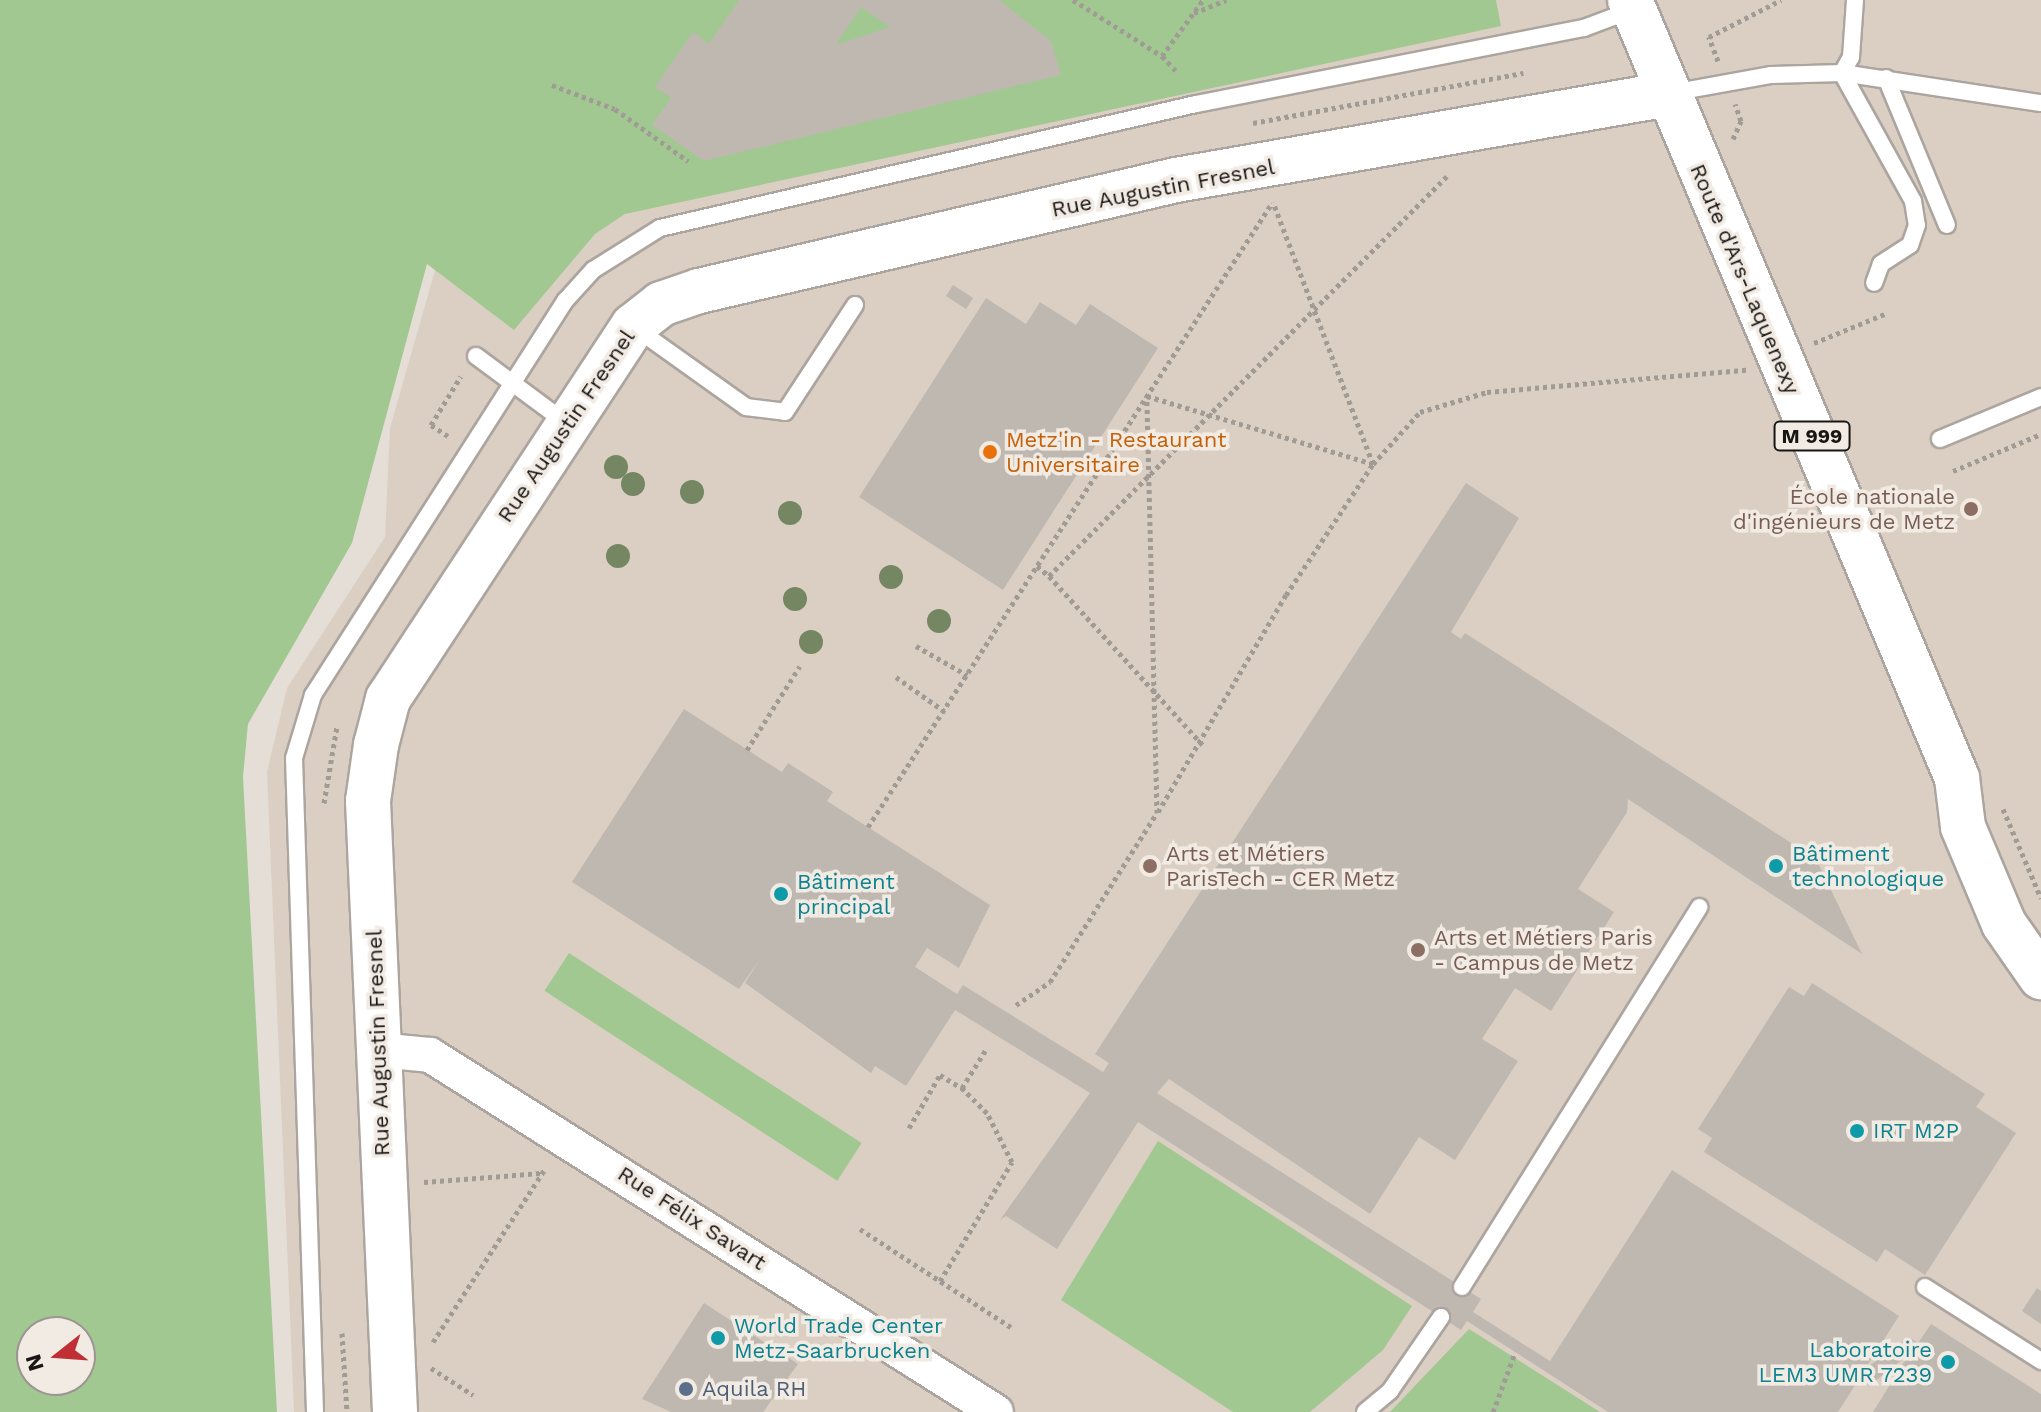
<!DOCTYPE html>
<meta charset="utf-8">
<style>
body{margin:0}
#map{position:relative;width:2041px;height:1412px;overflow:hidden;background:#e5ded7;font-family:"Work Sans",sans-serif}
div>[style]{position:absolute}
.built>*{inset:0;background:#dbcfc3}
.green>*{inset:0;background:#a2c892;transform-origin:0 0}
.building>*{inset:0;background:#beb8b1;transform-origin:0 0}
.path>*{height:5px;margin-top:-2.5px;transform-origin:0;background:repeating-linear-gradient(90deg,#a09b95 0 4px,transparent 0 8px)}
.roads{filter:drop-shadow(2px 0 #aca59f) drop-shadow(-2px 0 #aca59f) drop-shadow(0 2px #aca59f) drop-shadow(0 -2px #aca59f)}
.lane>*{height:16px;margin:-8px;padding:0 8px;transform-origin:8px;border-radius:8px;background:#fff}
.street>*{height:34px;margin:-17px;padding:0 17px;transform-origin:17px;border-radius:17px;background:#fff}
.secondary>*{height:44px;margin:-22px;padding:0 22px;transform-origin:22px;border-radius:22px;background:#fff}
.primary>*{height:44px;margin:-22px;padding:0 22px;transform-origin:22px;border-radius:22px;background:#fff}
.trees>*{width:24px;height:24px;margin:-12px;border-radius:50%;background:#758662}
.dots>*{width:22px;height:22px;translate:-50% -50%;box-sizing:border-box;border:4px solid #f2ebe4;border-radius:50%}
span{translate:-50% -50%;white-space:nowrap;text-align:center;line-height:1.15;-webkit-text-stroke:7px #f2ebe4;paint-order:stroke}
.shield-label span{padding:2px 6px;background:#f2ebe4;border:2px solid;border-radius:6px;-webkit-text-stroke-width:0}
.shield-label{font-size:20px;color:#181613;font-weight:700}
.street-label{font-size:22px;color:#181613}
.food-label{font-size:22px;color:#c56008}
.left{translate:0 -50%;text-align:left}
.education-label{font-size:22px;color:#785e54}
.right{translate:-100% -50%;text-align:right}
.culture-label{font-size:22px;color:#0d838f}
.service-label{font-size:22px;color:#4e5e75}
.north{position:absolute;left:16px;top:1316px;width:80px;height:80px;box-sizing:border-box;background:#f2ebe4;border:2px solid #9b9690;border-radius:50%;rotate:253deg;font-size:22px;font-weight:700;line-height:32px;text-align:center;color:#181613}
.north::after{content:'';display:block;margin:auto;width:28px;height:36px;background:#bf2f35;clip-path:polygon(50% 0,100% 100%,50% 72%,0 100%)}
</style>
<div id="map">
<div class="built">
<i style="clip-path:polygon(512px 0,2041px 0,2041px 1412px,294px 1412px,267px 772px,287px 688px,385px 537px,390px 428px)"></i>
</div>
<div class="green">
<i style="clip-path:polygon(evenodd,0 0,1496px 0,1501px 26px,625px 214px,595px 234px,514px 330px,427px 264px,352px 543px,248px 724px,243px 777px,277px 1412px,0 1412px,0 0,32px 1332px,80px 1332px,80px 1380px,32px 1380px,32px 1332px)"></i>
<i style="left:569px;top:953px;width:349px;height:45px;rotate:33deg"></i>
<i style="clip-path:polygon(1158px 1141px,1412px 1306px,1383px 1350px,1310px 1412px,1233px 1412px,1061px 1300px)"></i>
<i style="clip-path:polygon(1469px 1329px,1600px 1412px,1390px 1412px)"></i>
</div>
<div class="building">
<i style="clip-path:polygon(evenodd,739px 0,999px 0,1051px 41px,1061px 75px,704px 161px,652px 125px,671px 98px,655px 87px,693px 32px,709px 44px,739px 0,861px 7px,890px 27px,839px 44px,837px 43px,861px 7px)"></i>
<i style="left:953px;top:285px;width:24px;height:13px;rotate:33deg"></i>
<i style="clip-path:polygon(986px 298px,1026px 324px,1040px 302px,1076px 325px,1090px 304px,1158px 348px,1003px 590px,859px 497px)"></i>
<i style="clip-path:polygon(1466px 483px,1519px 518px,1451px 632px,1461px 639px,1465px 633px,1816px 859px,1862px 954px,1628px 799px,1627px 812px,1578px 889px,1614px 912px,1551px 1011px,1515px 988px,1482px 1039px,1518px 1061px,1455px 1160px,1419px 1137px,1370px 1214px,1169px 1079px,1157px 1093px,1481px 1299px,1473px 1312px,1550px 1361px,1672px 1170px,1899px 1316px,1865px 1369px,1909px 1337px,1918px 1343px,1931px 1324px,2041px 1394px,2041px 1412px,1873px 1412px,1909px 1354px,1869px 1386px,1859px 1379px,1838px 1412px,1608px 1412px,1467px 1321px,1461px 1330px,1138px 1122px,1057px 1249px,1006px 1216px,1000px 1220px,1090px 1093px,955px 1010px,906px 1086px,875px 1066px,871px 1073px,745px 983px,760px 959px,739px 989px,572px 882px,684px 709px,782px 772px,788px 763px,833px 792px,827px 801px,990px 905px,959px 968px,927px 948px,915px 967px,957px 994px,963px 985px,1103px 1072px,1109px 1063px,1095px 1054px)"></i>
<i style="clip-path:polygon(1812px 983px,1985px 1094px,1976px 1107px,2016px 1133px,1925px 1275px,1885px 1249px,1877px 1262px,1704px 1152px,1712px 1138px,1698px 1129px,1789px 987px,1804px 996px)"></i>
<i style="clip-path:polygon(2037px 1288px,2041px 1291px,2041px 1324px,2022px 1311px)"></i>
<i style="clip-path:polygon(704px 1303px,798px 1364px,763px 1412px,671px 1412px,642px 1399px)"></i>
</div>
<div class="path">
<i style="left:1073px;top:0;width:105px;rotate:32.2deg"></i>
<i style="left:1162px;top:56px;width:69px;rotate:-53.8deg"></i>
<i style="left:1194px;top:13px;width:35px;rotate:-22deg"></i>
<i style="left:1162px;top:56px;width:21px;rotate:47deg"></i>
<i style="left:1718px;top:61px;width:26px;rotate:-111deg"></i>
<i style="left:1709px;top:37px;width:81px;rotate:-27.2deg"></i>
<i style="left:552px;top:85px;width:67px;rotate:20.9deg"></i>
<i style="left:615px;top:109px;width:90px;rotate:35.5deg"></i>
<i style="left:1253px;top:123px;width:275px;rotate:-10.5deg"></i>
<i style="left:1733px;top:139px;width:20px;rotate:-66deg"></i>
<i style="left:1741px;top:121px;width:18px;rotate:-109deg"></i>
<i style="left:1814px;top:343px;width:79px;rotate:-22.3deg"></i>
<i style="left:448px;top:436px;width:20px;rotate:-147deg"></i>
<i style="left:431px;top:425px;width:57px;rotate:-58.5deg"></i>
<i style="left:1953px;top:471px;width:95px;rotate:-22.8deg"></i>
<i style="left:1037px;top:566px;width:16px;rotate:40deg"></i>
<i style="left:1049px;top:576px;width:564px;rotate:-45.14deg"></i>
<i style="left:1049px;top:576px;width:229px;rotate:47.7deg"></i>
<i style="left:916px;top:646px;width:59px;rotate:29.6deg"></i>
<i style="left:896px;top:677px;width:59px;rotate:35.3deg"></i>
<i style="left:747px;top:750px;width:99px;rotate:-57.8deg"></i>
<i style="left:324px;top:803px;width:78px;rotate:-80.4deg"></i>
<i style="left:2003px;top:809px;width:97px;rotate:66.9deg"></i>
<i style="left:1158px;top:812px;width:252px;rotate:-59.5deg"></i>
<i style="left:1286px;top:595px;width:157px;rotate:-56.4deg"></i>
<i style="left:1373px;top:464px;width:70px;rotate:-47.9deg"></i>
<i style="left:1420px;top:412px;width:70px;rotate:-16.6deg"></i>
<i style="left:1487px;top:392px;width:260px;rotate:-4.9deg"></i>
<i style="left:868px;top:827px;width:743px;rotate:-57.08deg"></i>
<i style="left:1016px;top:1005px;width:41px;rotate:-34.1deg"></i>
<i style="left:1050px;top:982px;width:200px;rotate:-57.7deg"></i>
<i style="left:1157px;top:813px;width:417px;rotate:-91.4deg"></i>
<i style="left:1147px;top:396px;width:236px;rotate:16.7deg"></i>
<i style="left:1373px;top:464px;width:280px;rotate:-110.9deg"></i>
<i style="left:909px;top:1128px;width:61px;rotate:-59.7deg"></i>
<i style="left:940px;top:1075px;width:26px;rotate:31deg"></i>
<i style="left:424px;top:1182px;width:117px;rotate:-4.4deg"></i>
<i style="left:860px;top:1229px;width:180px;rotate:33deg"></i>
<i style="left:940px;top:1281px;width:139px;rotate:-58.8deg"></i>
<i style="left:1012px;top:1162px;width:55px;rotate:-117deg"></i>
<i style="left:987px;top:1113px;width:35px;rotate:-135deg"></i>
<i style="left:962px;top:1088px;width:44px;rotate:-58.1deg"></i>
<i style="left:342px;top:1333px;width:79px;rotate:86.4deg"></i>
<i style="left:433px;top:1342px;width:206px;rotate:-57.1deg"></i>
<i style="left:431px;top:1368px;width:50px;rotate:32.7deg"></i>
<i style="left:1493px;top:1412px;width:63px;rotate:-69.6deg"></i>
</div>
<div class="roads">
<div class="lane">
<i style="left:1855px;top:0;width:57px;rotate:94deg"></i>
<i style="left:1851px;top:57px;width:18px;rotate:119deg"></i>
<i style="left:1842px;top:73px;width:146px;rotate:61deg"></i>
<i style="left:1913px;top:201px;width:24px;rotate:81deg"></i>
<i style="left:1917px;top:225px;width:21px;rotate:109deg"></i>
<i style="left:1910px;top:245px;width:35px;rotate:147deg"></i>
<i style="left:1881px;top:264px;width:20px;rotate:110deg"></i>
<i style="left:1886px;top:78px;width:159px;rotate:67.5deg"></i>
<i style="left:1671px;top:93px;width:102px;rotate:-10.2deg"></i>
<i style="left:1771px;top:75px;width:71px;rotate:-1.6deg"></i>
<i style="left:1842px;top:73px;width:201px;rotate:8.6deg"></i>
<i style="left:634px;top:327px;width:138px;rotate:35.5deg"></i>
<i style="left:746px;top:407px;width:39px;rotate:7deg"></i>
<i style="left:785px;top:412px;width:128px;rotate:-56.8deg"></i>
<i style="left:476px;top:356px;width:111px;rotate:36.6deg"></i>
<i style="left:1940px;top:439px;width:109px;rotate:-22.6deg"></i>
<i style="left:1462px;top:1287px;width:448px;rotate:-58deg"></i>
<i style="left:1925px;top:1287px;width:138px;rotate:32.5deg"></i>
<i style="left:315px;top:1412px;width:654px;rotate:-91.84deg"></i>
<i style="left:294px;top:758px;width:66px;rotate:-73.2deg"></i>
<i style="left:313px;top:695px;width:468px;rotate:-57.4deg"></i>
<i style="left:565px;top:301px;width:42px;rotate:-47.9deg"></i>
<i style="left:593px;top:270px;width:79px;rotate:-32.1deg"></i>
<i style="left:660px;top:228px;width:550px;rotate:-13.03deg"></i>
<i style="left:1196px;top:104px;width:395px;rotate:-11.1deg"></i>
<i style="left:1584px;top:28px;width:51px;rotate:-20.6deg"></i>
<i style="left:1365px;top:1412px;width:33px;rotate:-40deg"></i>
<i style="left:1390px;top:1391px;width:90px;rotate:-55.4deg"></i>
</div>
<div class="street">
<i style="left:379px;top:1050px;width:51px;rotate:5.6deg"></i>
<i style="left:430px;top:1055px;width:669px;rotate:32.24deg"></i>
</div>
<div class="secondary">
<i style="left:395px;top:1412px;width:612px;rotate:-92.53deg"></i>
<i style="left:368px;top:801px;width:57px;rotate:-81.9deg"></i>
<i style="left:376px;top:745px;width:48px;rotate:-75.4deg"></i>
<i style="left:388px;top:699px;width:446px;rotate:-56.7deg"></i>
<i style="left:633px;top:326px;width:36px;rotate:-38deg"></i>
<i style="left:661px;top:304px;width:40px;rotate:-18.9deg"></i>
<i style="left:699px;top:291px;width:490px;rotate:-13.1deg"></i>
<i style="left:1176px;top:180px;width:499px;rotate:-9.9deg"></i>
</div>
<div class="primary">
<i style="left:1630px;top:0;width:844px;rotate:67.2deg"></i>
<i style="left:1957px;top:778px;width:49px;rotate:83deg"></i>
<i style="left:1963px;top:827px;width:105px;rotate:67.1deg"></i>
<i style="left:2004px;top:924px;width:65px;rotate:55.1deg"></i>
</div>
</div>
<div class="trees">
<i style="left:616px;top:467px"></i>
<i style="left:633px;top:484px"></i>
<i style="left:692px;top:492px"></i>
<i style="left:790px;top:513px"></i>
<i style="left:618px;top:556px"></i>
<i style="left:891px;top:577px"></i>
<i style="left:795px;top:599px"></i>
<i style="left:939px;top:621px"></i>
<i style="left:811px;top:642px"></i>
</div>
<div class="dots">
<i style="left:990px;top:452px;background:#e8710a"></i>
<i style="left:1971px;top:509px;background:#8d6e63"></i>
<i style="left:1150px;top:866px;background:#8d6e63"></i>
<i style="left:1776px;top:866px;background:#0f9aa8"></i>
<i style="left:781px;top:894px;background:#0f9aa8"></i>
<i style="left:1418px;top:950px;background:#8d6e63"></i>
<i style="left:1857px;top:1131px;background:#0f9aa8"></i>
<i style="left:718px;top:1338px;background:#0f9aa8"></i>
<i style="left:1948px;top:1362px;background:#0f9aa8"></i>
<i style="left:686px;top:1389px;background:#5c6f8a"></i>
</div>
<div class="shield-label">
<span style="left:1812px;top:436px">M 999</span>
</div>
<div class="street-label">
<span style="left:1163px;top:188px;rotate:-11deg">Rue Augustin Fresnel</span>
<span style="left:1745px;top:279px;rotate:67deg">Route d'Ars-Laquenexy</span>
<span style="left:566px;top:426px;rotate:-56deg">Rue Augustin Fresnel</span>
<span style="left:378px;top:1043px;rotate:-92deg">Rue Augustin Fresnel</span>
<span style="left:692px;top:1218px;rotate:33deg">Rue Félix Savart</span>
</div>
<div class="food-label">
<span class="left" style="left:1006px;top:452px">Metz'in - Restaurant<br>Universitaire</span>
</div>
<div class="education-label">
<span class="right" style="left:1955px;top:509px">École nationale<br>d'ingénieurs de Metz</span>
<span class="left" style="left:1166px;top:866px">Arts et Métiers<br>ParisTech - CER Metz</span>
<span class="left" style="left:1434px;top:950px">Arts et Métiers Paris<br>- Campus de Metz</span>
</div>
<div class="culture-label">
<span class="left" style="left:1792px;top:866px">Bâtiment<br>technologique</span>
<span class="left" style="left:797px;top:894px">Bâtiment<br>principal</span>
<span class="left" style="left:1873px;top:1131px">IRT M2P</span>
<span class="left" style="left:734px;top:1338px">World Trade Center<br>Metz-Saarbrucken</span>
<span class="right" style="left:1932px;top:1362px">Laboratoire<br>LEM3 UMR 7239</span>
</div>
<div class="service-label">
<span class="left" style="left:702px;top:1389px">Aquila RH</span>
</div>
<div class="north">N</div>
</div>
